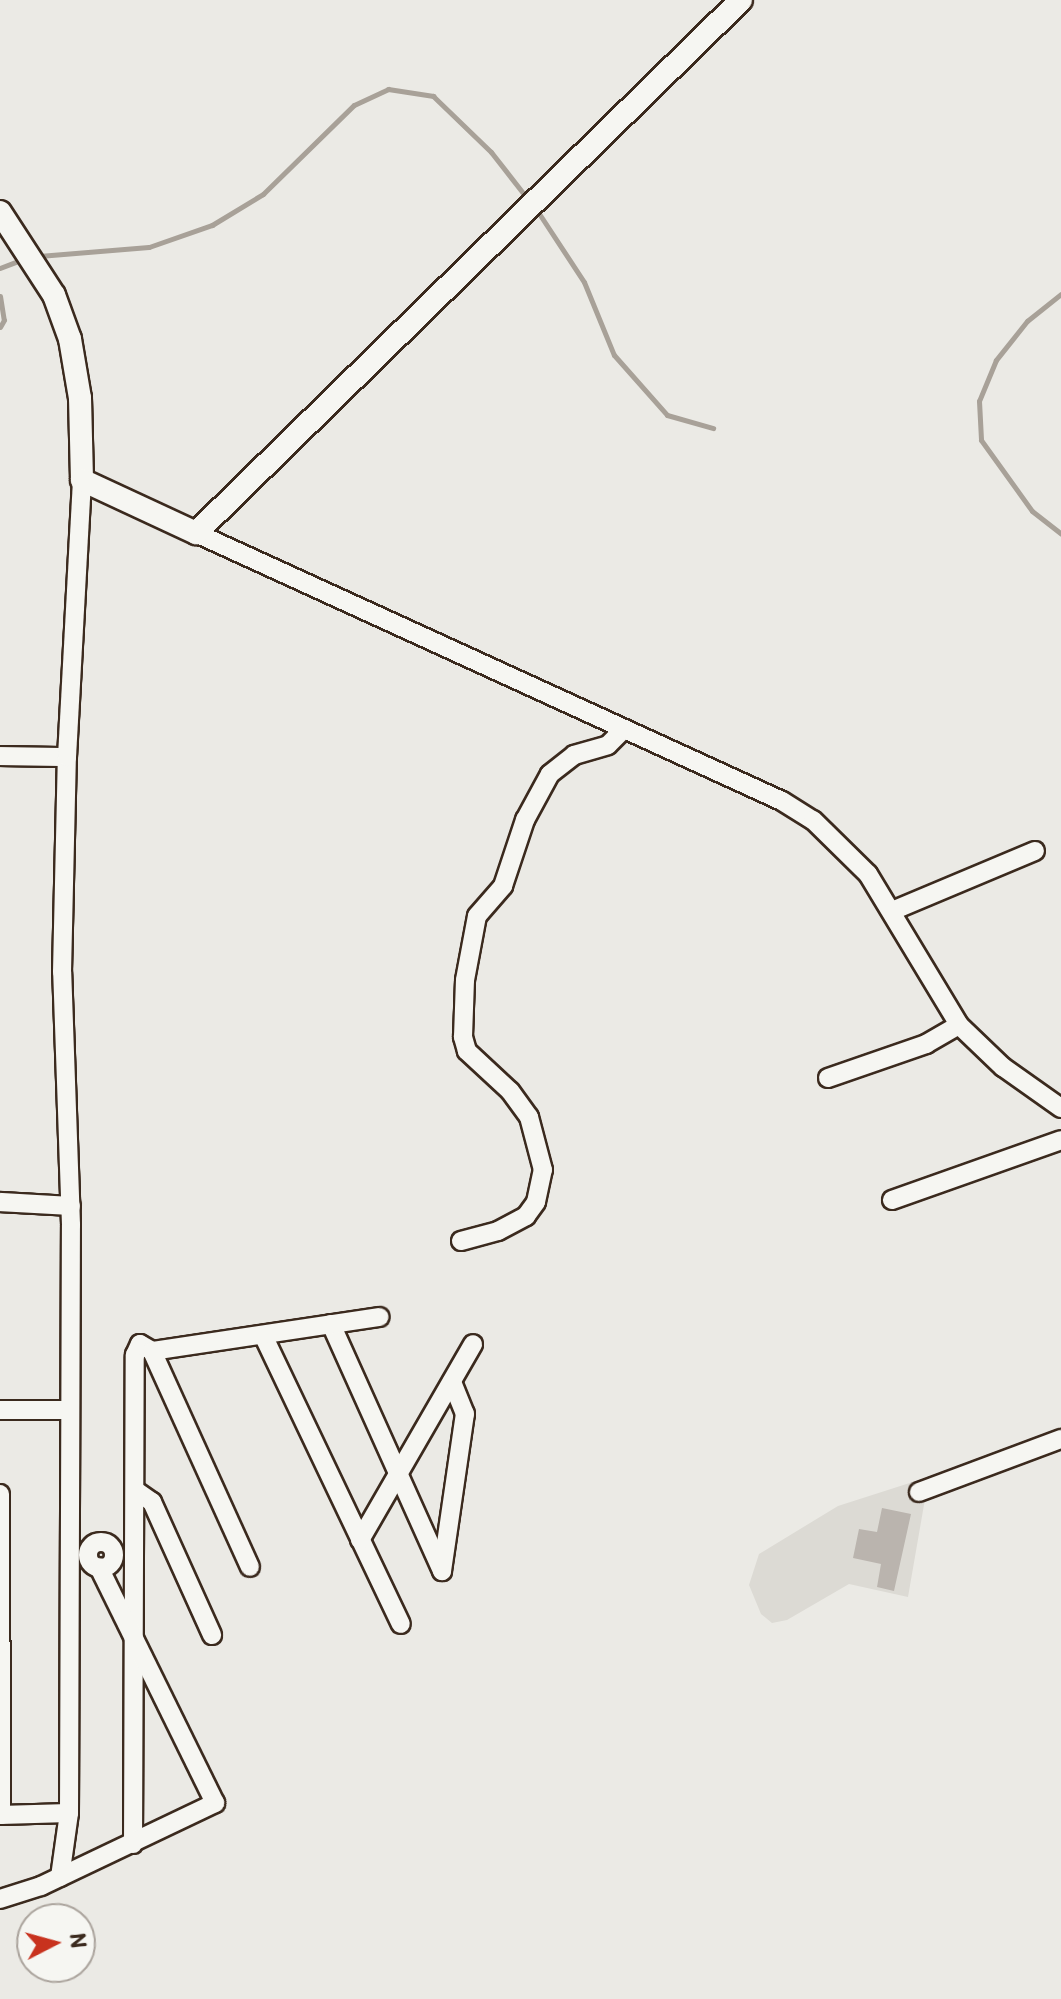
<!DOCTYPE html>
<style>
body{margin:0}
#map{position:relative;width:1061px;height:1999px;overflow:hidden;background:#ebeae5;font-family:Itim,sans-serif}
div>[style]{position:absolute}
.built>*{inset:0;background:#dcdad4}
.stream>*{height:5px;margin:-2.5px;padding:0 2.5px;transform-origin:2.5px;border-radius:2.5px;background:#a8a198}
.building>*{inset:0;background:#bab4ae}
.roads{filter:drop-shadow(2px 0 #3b2a1e) drop-shadow(-2px 0 #3b2a1e) drop-shadow(0 2px #3b2a1e) drop-shadow(0 -2px #3b2a1e)}
.minor>*{height:18px;margin:-9px;padding:0 9px;transform-origin:9px;border-radius:9px;background:#f6f6f2}
.minor>.ring{margin:-9px;padding:0;box-sizing:content-box;background:none;border:18px solid #f6f6f2;border-radius:50%}
.tertiary>*{height:22px;margin:-11px;padding:0 11px;transform-origin:11px;border-radius:11px;background:#f6f6f2}
span{translate:-50% -50%;white-space:nowrap;text-align:center;line-height:1.15;-webkit-text-stroke:6px #f6f6f2;paint-order:stroke}
.north{position:absolute;left:16px;top:1903px;width:80px;height:80px;box-sizing:border-box;background:#f6f6f2;border:2px solid #aba49d;border-radius:50%;rotate:84deg;font-size:22px;font-weight:700;line-height:32px;text-align:center;color:#3b2a1e}
.north::after{content:'';display:block;margin:auto;width:28px;height:36px;background:#c8321e;clip-path:polygon(50% 0,100% 100%,50% 72%,0 100%)}
</style>
<div id="map">
<div class="built">
<i style="clip-path:polygon(919px 1480px,925px 1499px,908px 1597px,849px 1584px,787px 1620px,772px 1623px,761px 1614px,749px 1585px,759px 1554px,838px 1506px)"></i>
</div>
<div class="stream">
<i style="left:540px;top:215px;width:80px;rotate:56.7deg"></i>
<i style="left:584px;top:282px;width:79px;rotate:67.7deg"></i>
<i style="left:614px;top:355px;width:80px;rotate:48.5deg"></i>
<i style="left:667px;top:415px;width:48px;rotate:15.8deg"></i>
<i style="left:39px;top:256px;width:110px;rotate:-4.7deg"></i>
<i style="left:149px;top:247px;width:67px;rotate:-19.2deg"></i>
<i style="left:212px;top:225px;width:60px;rotate:-31.3deg"></i>
<i style="left:263px;top:194px;width:127px;rotate:-44.4deg"></i>
<i style="left:354px;top:105px;width:38px;rotate:-25deg"></i>
<i style="left:388px;top:89px;width:46px;rotate:8.8deg"></i>
<i style="left:433px;top:96px;width:81px;rotate:44deg"></i>
<i style="left:491px;top:152px;width:52px;rotate:52deg"></i>
<i style="left:0;top:268px;width:17px;rotate:-21deg"></i>
<i style="left:1061px;top:294px;width:43px;rotate:141.5deg"></i>
<i style="left:1027px;top:321px;width:50px;rotate:128.5deg"></i>
<i style="left:996px;top:360px;width:44px;rotate:112.5deg"></i>
<i style="left:979px;top:401px;width:39px;rotate:87deg"></i>
<i style="left:981px;top:440px;width:87px;rotate:54.3deg"></i>
<i style="left:1032px;top:511px;width:37px;rotate:38deg"></i>
<i style="left:0;top:296px;width:24px;rotate:81deg"></i>
<i style="left:4px;top:320px;width:8px;rotate:120deg"></i>
</div>
<div class="building">
<i style="clip-path:polygon(882px 1508px,911px 1514px,894px 1591px,877px 1587px,881px 1564px,853px 1558px,859px 1529px,877px 1532px)"></i>
</div>
<div class="roads">
<div class="minor">
<i style="left:196px;top:533px;width:644px;rotate:24.58deg"></i>
<i style="left:782px;top:801px;width:36px;rotate:32deg"></i>
<i style="left:813px;top:820px;width:77px;rotate:44.5deg"></i>
<i style="left:868px;top:874px;width:176px;rotate:58.9deg"></i>
<i style="left:959px;top:1025px;width:61px;rotate:43.7deg"></i>
<i style="left:1003px;top:1067px;width:71px;rotate:35.3deg"></i>
<i style="left:0;top:756px;width:67px;rotate:0.9deg"></i>
<i style="left:892px;top:911px;width:155px;rotate:-22.8deg"></i>
<i style="left:828px;top:1078px;width:104px;rotate:-19.1deg"></i>
<i style="left:926px;top:1044px;width:38px;rotate:-30deg"></i>
<i style="left:892px;top:1200px;width:179px;rotate:-19.5deg"></i>
<i style="left:0;top:1202px;width:71px;rotate:3.2deg"></i>
<i style="left:461px;top:1241px;width:38px;rotate:-15deg"></i>
<i style="left:498px;top:1231px;width:32px;rotate:-28deg"></i>
<i style="left:526px;top:1216px;width:17px;rotate:-54deg"></i>
<i style="left:536px;top:1202px;width:33px;rotate:-78deg"></i>
<i style="left:543px;top:1170px;width:55px;rotate:-104.8deg"></i>
<i style="left:529px;top:1117px;width:32px;rotate:-126deg"></i>
<i style="left:510px;top:1091px;width:59px;rotate:-137.1deg"></i>
<i style="left:467px;top:1051px;width:15px;rotate:-106deg"></i>
<i style="left:463px;top:1037px;width:57px;rotate:-88deg"></i>
<i style="left:465px;top:980px;width:65px;rotate:-79.4deg"></i>
<i style="left:477px;top:916px;width:40px;rotate:-49deg"></i>
<i style="left:503px;top:886px;width:70px;rotate:-71.6deg"></i>
<i style="left:525px;top:820px;width:52px;rotate:-61.5deg"></i>
<i style="left:550px;top:774px;width:31px;rotate:-38deg"></i>
<i style="left:574px;top:755px;width:35px;rotate:-16deg"></i>
<i style="left:608px;top:745px;width:23px;rotate:-45deg"></i>
<i style="left:331px;top:1324px;width:271px;rotate:65.8deg"></i>
<i style="left:263px;top:1335px;width:320px;rotate:64.5deg"></i>
<i style="left:152px;top:1351px;width:230px;rotate:-8.5deg"></i>
<i style="left:0;top:1410px;width:70px"></i>
<i style="left:135px;top:1490px;width:21px;rotate:35deg"></i>
<i style="left:152px;top:1502px;width:146px;rotate:65.7deg"></i>
<i style="left:919px;top:1492px;width:152px;rotate:-20.5deg"></i>
<i style="left:0;top:1494px;width:321px;rotate:89.8deg"></i>
<i style="left:360px;top:1540px;width:226px;rotate:-60deg"></i>
<i class="ring" style="left:88px;top:1542px;width:8px;height:8px"></i>
<i style="left:442px;top:1571px;width:159px;rotate:-81.7deg"></i>
<i style="left:465px;top:1414px;width:35px;rotate:-112deg"></i>
<i style="left:0;top:1815px;width:69px;rotate:-1.7deg"></i>
<i style="left:133px;top:1844px;width:489px;rotate:-89.8deg"></i>
<i style="left:135px;top:1355px;width:12px;rotate:-66deg"></i>
<i style="left:140px;top:1344px;width:14px;rotate:30deg"></i>
<i style="left:152px;top:1351px;width:237px;rotate:65.6deg"></i>
<i style="left:60px;top:1877px;width:65px;rotate:-82deg"></i>
<i style="left:69px;top:1813px;width:588px;rotate:-89.81deg"></i>
<i style="left:71px;top:1225px;width:253px;rotate:-92deg"></i>
<i style="left:62px;top:972px;width:215px;rotate:-88.7deg"></i>
<i style="left:67px;top:757px;width:277px;rotate:-86.9deg"></i>
<i style="left:0;top:1899px;width:43px;rotate:-17.6deg"></i>
<i style="left:41px;top:1886px;width:193px;rotate:-25.5deg"></i>
<i style="left:215px;top:1803px;width:263px;rotate:-116.2deg"></i>
</div>
<div class="tertiary">
<i style="left:0;top:212px;width:99px;rotate:57deg"></i>
<i style="left:54px;top:295px;width:47px;rotate:70deg"></i>
<i style="left:70px;top:339px;width:60px;rotate:80.4deg"></i>
<i style="left:80px;top:398px;width:82px;rotate:88.6deg"></i>
<i style="left:82px;top:480px;width:126px;rotate:24.9deg"></i>
<i style="left:196px;top:533px;width:762px;rotate:-44.36deg"></i>
</div>
</div>
<div class="north">N</div>
</div>
